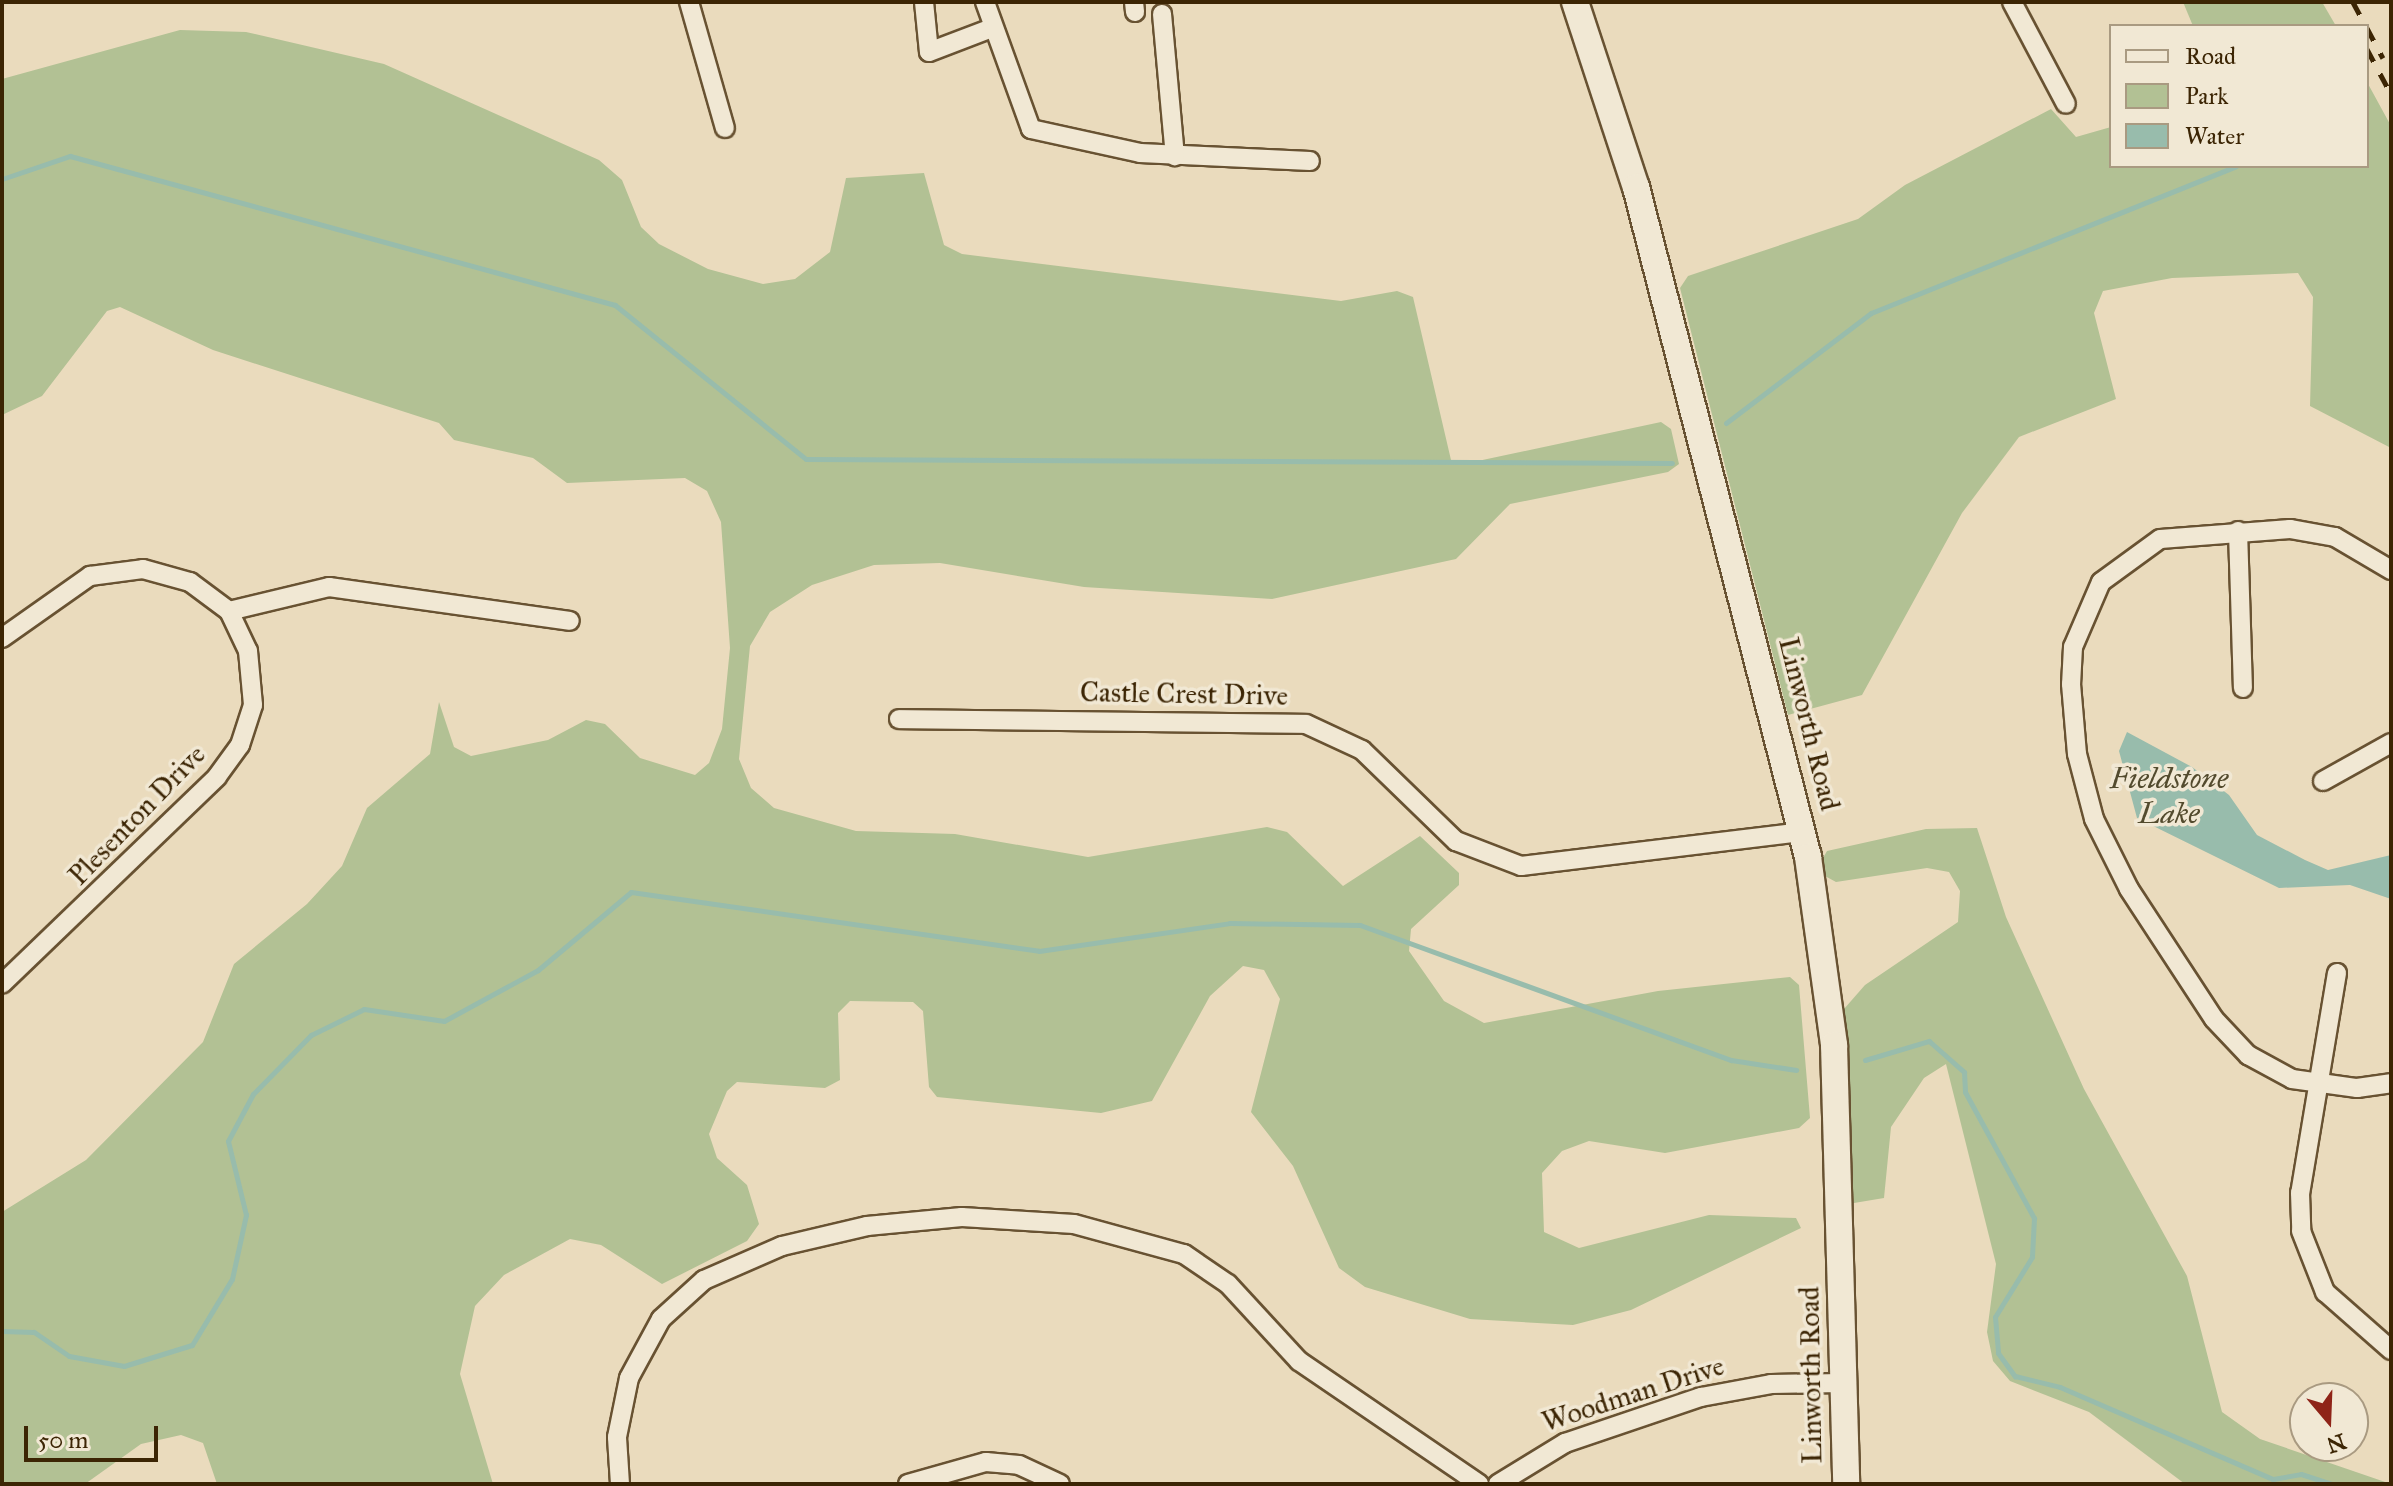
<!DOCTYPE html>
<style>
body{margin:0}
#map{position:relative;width:2393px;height:1486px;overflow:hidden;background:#eadbbd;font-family:"IM FELL Great Primer",serif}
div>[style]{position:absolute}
.green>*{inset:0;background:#b2c194}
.water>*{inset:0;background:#98bcac}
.stream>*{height:5px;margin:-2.5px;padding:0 2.5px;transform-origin:2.5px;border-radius:2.5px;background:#98bcac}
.roads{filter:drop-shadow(2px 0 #685232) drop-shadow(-2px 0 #685232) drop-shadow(0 2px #685232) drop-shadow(0 -2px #685232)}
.street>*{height:18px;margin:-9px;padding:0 9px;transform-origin:9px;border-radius:9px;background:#f1e8d4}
.secondary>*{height:26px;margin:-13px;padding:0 13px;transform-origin:13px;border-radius:13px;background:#f1e8d4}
.rail>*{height:5px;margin-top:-2.5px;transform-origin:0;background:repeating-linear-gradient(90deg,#3c2504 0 14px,transparent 0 28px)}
span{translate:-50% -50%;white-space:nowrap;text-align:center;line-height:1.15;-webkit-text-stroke:7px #f1e8d4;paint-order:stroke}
.street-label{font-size:28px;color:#3c2504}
.water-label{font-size:30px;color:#534b2e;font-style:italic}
.frame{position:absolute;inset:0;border:4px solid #3c2504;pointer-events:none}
.legend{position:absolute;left:2109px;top:24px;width:260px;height:144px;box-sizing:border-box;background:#f1e8d4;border:2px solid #a99a81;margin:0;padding:10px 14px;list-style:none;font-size:24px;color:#3c2504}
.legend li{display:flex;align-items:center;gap:16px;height:40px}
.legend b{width:40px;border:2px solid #a99a81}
.north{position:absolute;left:2289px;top:1382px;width:80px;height:80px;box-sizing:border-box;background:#f1e8d4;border:2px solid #a99a81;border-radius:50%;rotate:161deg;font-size:22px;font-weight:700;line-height:32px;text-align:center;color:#3c2504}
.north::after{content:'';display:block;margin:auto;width:28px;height:36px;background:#8f2418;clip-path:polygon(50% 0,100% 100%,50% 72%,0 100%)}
.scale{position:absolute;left:24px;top:1426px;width:134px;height:36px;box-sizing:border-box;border:4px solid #3c2504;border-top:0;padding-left:10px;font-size:24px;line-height:28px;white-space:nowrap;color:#3c2504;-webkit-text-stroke:6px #f1e8d4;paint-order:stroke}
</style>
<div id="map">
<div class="green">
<i style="clip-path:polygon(2183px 2px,2322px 2px,2336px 26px,2193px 26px)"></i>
<i style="clip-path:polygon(180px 30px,246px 32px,384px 64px,599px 160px,622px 180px,641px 227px,659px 244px,708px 269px,763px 284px,795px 279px,830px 252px,846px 178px,924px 173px,944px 245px,962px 254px,1341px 301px,1397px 291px,1413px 297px,1451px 460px,1473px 462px,1661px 422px,1671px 429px,1679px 464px,1668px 472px,1510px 504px,1456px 559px,1272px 599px,1084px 587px,940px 563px,874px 565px,812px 585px,770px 612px,750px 646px,739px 759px,751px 788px,774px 808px,856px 831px,955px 834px,1088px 857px,1267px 827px,1287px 832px,1343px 886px,1420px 836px,1459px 873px,1459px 885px,1411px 929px,1409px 951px,1444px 1001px,1484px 1023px,1658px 991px,1790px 977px,1799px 985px,1810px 1118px,1799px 1128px,1665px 1153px,1589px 1141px,1562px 1151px,1542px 1173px,1544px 1232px,1579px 1248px,1709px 1215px,1796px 1218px,1801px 1228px,1631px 1310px,1573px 1325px,1470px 1319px,1365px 1287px,1339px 1268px,1293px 1166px,1251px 1112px,1280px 999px,1264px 970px,1243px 966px,1210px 996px,1152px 1101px,1101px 1113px,937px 1097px,929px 1087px,923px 1011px,913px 1002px,850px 1001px,838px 1013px,840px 1080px,825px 1088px,737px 1082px,727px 1091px,709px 1134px,717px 1158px,747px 1185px,759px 1224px,747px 1241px,662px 1284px,601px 1245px,570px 1239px,504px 1275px,475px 1306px,460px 1374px,493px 1484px,217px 1484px,203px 1443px,181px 1435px,141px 1444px,85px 1484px,2px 1484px,2px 1212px,86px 1160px,203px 1042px,234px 964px,307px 904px,342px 866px,367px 808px,430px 754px,439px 702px,454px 747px,471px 756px,548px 740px,586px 720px,605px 724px,640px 758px,695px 775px,709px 763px,722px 729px,730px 648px,721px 522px,707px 491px,685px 478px,567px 483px,533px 458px,454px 440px,439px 423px,213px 350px,120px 307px,107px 311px,42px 396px,2px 415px,2px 79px)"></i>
<i style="clip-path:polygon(2367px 82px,2391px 126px,2391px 448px,2310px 406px,2313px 297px,2298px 273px,2172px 278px,2103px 291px,2094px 313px,2116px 399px,2019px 437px,1962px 513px,1862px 695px,1788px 715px,1680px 288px,1688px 276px,1858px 219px,1905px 185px,2051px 109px,2076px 137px,2111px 127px,2111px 166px,2367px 166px)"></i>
<i style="clip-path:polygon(1977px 828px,2006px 917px,2084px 1089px,2187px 1276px,2222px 1412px,2260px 1439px,2391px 1484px,2185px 1484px,2089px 1412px,2010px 1381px,1993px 1361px,1987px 1332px,1996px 1264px,1946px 1064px,1924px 1078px,1891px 1127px,1884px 1198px,1848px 1204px,1844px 1009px,1865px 985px,1958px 922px,1960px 891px,1949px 872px,1927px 868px,1836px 882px,1825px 876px,1823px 858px,1827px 851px,1926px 829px)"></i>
</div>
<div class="water">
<i style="clip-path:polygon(2127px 732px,2192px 767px,2229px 795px,2257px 835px,2305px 860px,2328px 870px,2391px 855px,2391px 899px,2350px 885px,2279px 888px,2137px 818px,2119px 751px)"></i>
</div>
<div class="stream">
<i style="left:2px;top:179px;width:72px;rotate:-18.7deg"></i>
<i style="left:70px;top:156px;width:565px;rotate:15.29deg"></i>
<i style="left:615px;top:305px;width:245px;rotate:38.9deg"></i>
<i style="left:806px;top:459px;width:866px;rotate:0.26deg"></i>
<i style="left:1726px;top:423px;width:182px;rotate:-37.2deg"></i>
<i style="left:1871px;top:313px;width:393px;rotate:-21.9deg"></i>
<i style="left:1865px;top:1060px;width:67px;rotate:-16.5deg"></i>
<i style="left:1929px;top:1041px;width:47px;rotate:41.5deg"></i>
<i style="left:1964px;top:1072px;width:20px;rotate:87deg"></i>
<i style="left:1965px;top:1092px;width:144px;rotate:61.3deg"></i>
<i style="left:2034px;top:1218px;width:39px;rotate:93deg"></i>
<i style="left:2032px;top:1257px;width:70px;rotate:121.7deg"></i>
<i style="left:1995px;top:1317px;width:36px;rotate:85deg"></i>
<i style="left:1998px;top:1353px;width:29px;rotate:54deg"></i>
<i style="left:2015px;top:1376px;width:46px;rotate:13.7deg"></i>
<i style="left:2060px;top:1387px;width:232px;rotate:23.4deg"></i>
<i style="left:2273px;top:1479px;width:28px;rotate:-10deg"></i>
<i style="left:2301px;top:1474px;width:32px;rotate:18deg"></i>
<i style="left:2px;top:1331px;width:32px;rotate:2deg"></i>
<i style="left:34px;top:1332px;width:42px;rotate:34.4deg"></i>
<i style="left:69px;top:1356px;width:56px;rotate:10.3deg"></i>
<i style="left:124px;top:1366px;width:71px;rotate:-17.2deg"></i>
<i style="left:192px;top:1345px;width:77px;rotate:-58.8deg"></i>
<i style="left:232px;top:1279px;width:66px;rotate:-77.7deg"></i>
<i style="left:246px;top:1215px;width:76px;rotate:-103.7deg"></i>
<i style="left:228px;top:1141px;width:53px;rotate:-62deg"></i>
<i style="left:253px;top:1094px;width:83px;rotate:-45.5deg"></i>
<i style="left:311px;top:1035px;width:59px;rotate:-26.1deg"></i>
<i style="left:364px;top:1009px;width:81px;rotate:8.5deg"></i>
<i style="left:444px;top:1021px;width:107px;rotate:-28.5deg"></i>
<i style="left:538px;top:970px;width:121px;rotate:-40deg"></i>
<i style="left:631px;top:892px;width:412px;rotate:8.2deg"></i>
<i style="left:1039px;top:951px;width:193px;rotate:-8.3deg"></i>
<i style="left:1230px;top:923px;width:130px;rotate:0.9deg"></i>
<i style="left:1360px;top:925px;width:395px;rotate:20deg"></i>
<i style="left:1731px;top:1060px;width:66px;rotate:8.7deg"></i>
</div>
<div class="roads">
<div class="street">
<i style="left:689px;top:2px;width:131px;rotate:74.1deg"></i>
<i style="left:924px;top:2px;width:50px;rotate:84.3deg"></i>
<i style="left:929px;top:52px;width:67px;rotate:-20.9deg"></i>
<i style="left:985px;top:2px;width:135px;rotate:70.1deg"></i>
<i style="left:1031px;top:129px;width:112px;rotate:12.4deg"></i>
<i style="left:1140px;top:153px;width:170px;rotate:2.7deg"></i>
<i style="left:1134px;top:2px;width:10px;rotate:84deg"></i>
<i style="left:2012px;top:2px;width:115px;rotate:62.1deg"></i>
<i style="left:1162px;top:14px;width:143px;rotate:84.8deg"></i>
<i style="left:2238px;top:531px;width:157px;rotate:88.2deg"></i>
<i style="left:2391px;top:570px;width:65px;rotate:-149.5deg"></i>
<i style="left:2335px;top:537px;width:46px;rotate:-169.9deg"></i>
<i style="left:2290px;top:529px;width:130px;rotate:175.6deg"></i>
<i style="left:2160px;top:539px;width:73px;rotate:143.9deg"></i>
<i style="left:2101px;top:582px;width:71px;rotate:113.3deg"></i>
<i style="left:2073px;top:647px;width:37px;rotate:93deg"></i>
<i style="left:2071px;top:684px;width:70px;rotate:85.1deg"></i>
<i style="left:2077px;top:754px;width:67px;rotate:75.3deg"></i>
<i style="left:2094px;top:819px;width:78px;rotate:63.4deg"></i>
<i style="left:2129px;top:889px;width:155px;rotate:56.8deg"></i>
<i style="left:2214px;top:1019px;width:50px;rotate:46.6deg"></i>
<i style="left:2248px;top:1055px;width:50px;rotate:28.6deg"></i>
<i style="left:2292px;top:1079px;width:66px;rotate:7.9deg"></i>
<i style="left:2357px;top:1088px;width:34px;rotate:-8deg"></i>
<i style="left:229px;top:611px;width:103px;rotate:-13.5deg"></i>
<i style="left:329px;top:587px;width:243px;rotate:8deg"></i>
<i style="left:2px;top:638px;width:108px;rotate:-35.2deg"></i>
<i style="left:90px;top:576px;width:53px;rotate:-7.5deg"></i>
<i style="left:143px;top:569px;width:49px;rotate:15.5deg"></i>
<i style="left:190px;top:582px;width:49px;rotate:36.6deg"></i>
<i style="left:229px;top:611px;width:44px;rotate:64.6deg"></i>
<i style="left:248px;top:651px;width:54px;rotate:84.7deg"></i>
<i style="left:253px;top:705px;width:42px;rotate:108deg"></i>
<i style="left:240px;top:745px;width:39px;rotate:126deg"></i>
<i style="left:217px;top:777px;width:298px;rotate:136.1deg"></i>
<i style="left:899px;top:719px;width:407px;rotate:0.7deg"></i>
<i style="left:1306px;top:724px;width:62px;rotate:24.9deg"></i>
<i style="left:1362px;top:750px;width:131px;rotate:44.1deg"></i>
<i style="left:1456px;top:841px;width:70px;rotate:21deg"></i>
<i style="left:1521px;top:866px;width:284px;rotate:-6.9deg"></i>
<i style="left:2323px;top:781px;width:78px;rotate:-29.2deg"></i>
<i style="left:2337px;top:973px;width:223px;rotate:99.5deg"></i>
<i style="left:2300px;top:1193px;width:38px;rotate:88deg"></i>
<i style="left:2301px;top:1231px;width:66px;rotate:68.5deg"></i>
<i style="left:2325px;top:1292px;width:88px;rotate:41.3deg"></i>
<i style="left:620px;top:1484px;width:47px;rotate:-93.7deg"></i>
<i style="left:617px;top:1437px;width:60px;rotate:-78.5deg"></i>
<i style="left:629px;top:1378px;width:67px;rotate:-61.5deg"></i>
<i style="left:661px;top:1319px;width:58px;rotate:-42.2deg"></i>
<i style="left:704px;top:1280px;width:85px;rotate:-23.6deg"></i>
<i style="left:782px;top:1246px;width:87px;rotate:-13.2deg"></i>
<i style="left:867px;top:1226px;width:95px;rotate:-5.4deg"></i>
<i style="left:962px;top:1217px;width:112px;rotate:3.6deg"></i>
<i style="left:1074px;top:1224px;width:114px;rotate:15.3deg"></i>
<i style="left:1184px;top:1254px;width:53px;rotate:34.3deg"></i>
<i style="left:1228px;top:1284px;width:105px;rotate:47.3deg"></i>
<i style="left:1299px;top:1361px;width:218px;rotate:34.3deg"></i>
<i style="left:908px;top:1484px;width:81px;rotate:-15.8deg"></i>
<i style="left:986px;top:1462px;width:33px;rotate:5deg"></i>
<i style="left:1019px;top:1465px;width:45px;rotate:24.9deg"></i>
<i style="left:1498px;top:1484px;width:79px;rotate:-31.5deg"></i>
<i style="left:1565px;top:1443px;width:144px;rotate:-18.7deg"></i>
<i style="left:1701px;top:1397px;width:71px;rotate:-10.5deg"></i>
<i style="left:1771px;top:1384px;width:72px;rotate:-0.8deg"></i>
</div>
<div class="secondary">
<i style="left:1575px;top:2px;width:195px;rotate:71.8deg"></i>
<i style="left:1636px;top:187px;width:692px;rotate:75.6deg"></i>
<i style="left:1808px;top:857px;width:190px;rotate:82.1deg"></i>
<i style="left:1834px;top:1045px;width:439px;rotate:88.4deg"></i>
</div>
</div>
<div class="rail">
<i style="left:2353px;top:2px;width:27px;rotate:62deg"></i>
<i style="left:2367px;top:28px;width:34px;rotate:62deg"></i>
<i style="left:2367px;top:49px;width:51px;rotate:61.9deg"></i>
</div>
<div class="street-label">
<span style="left:1184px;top:694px;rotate:1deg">Castle Crest Drive</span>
<span style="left:1809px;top:724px;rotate:76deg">Linworth Road</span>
<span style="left:137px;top:815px;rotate:-46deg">Plesenton Drive</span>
<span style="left:1811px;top:1375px;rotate:-91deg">Linworth Road</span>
<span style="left:1633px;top:1394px;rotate:-18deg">Woodman Drive</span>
</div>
<div class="water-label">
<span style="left:2169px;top:795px">Fieldstone<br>Lake</span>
</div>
<div class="frame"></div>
<ul class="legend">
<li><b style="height:10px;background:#f1e8d4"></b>Road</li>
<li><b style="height:22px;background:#b2c194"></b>Park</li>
<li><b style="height:22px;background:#98bcac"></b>Water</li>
</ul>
<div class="north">N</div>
<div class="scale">50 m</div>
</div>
